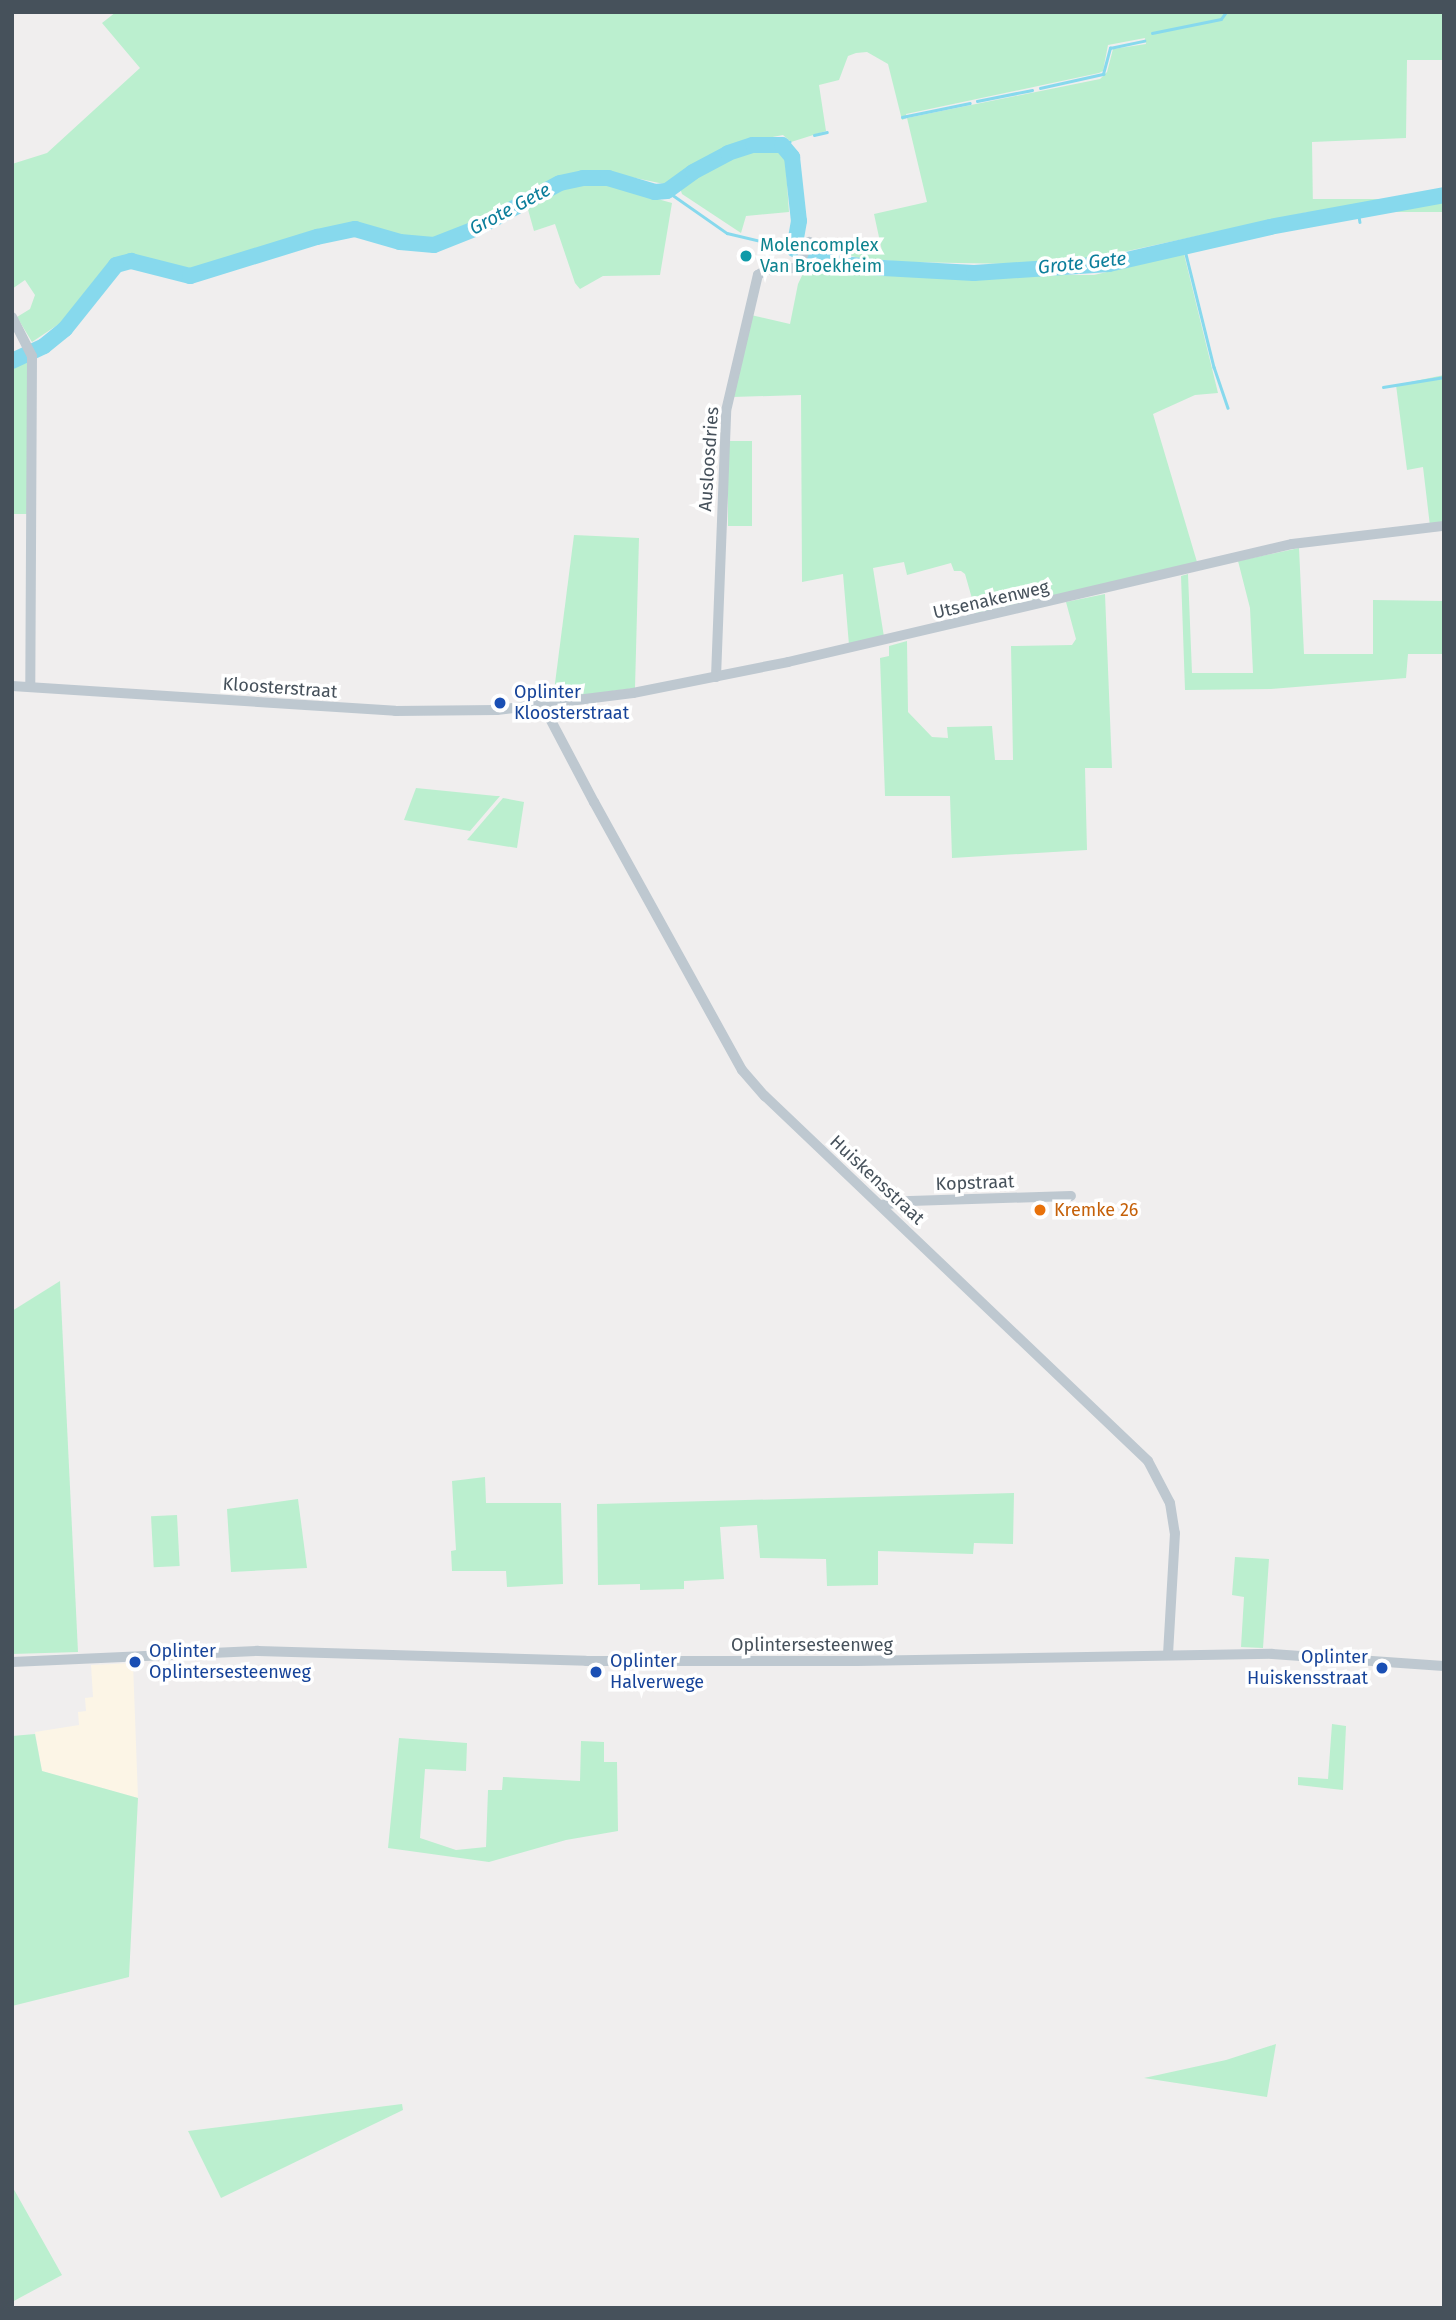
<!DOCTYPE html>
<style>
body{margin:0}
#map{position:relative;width:1456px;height:2320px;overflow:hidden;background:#f0eeee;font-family:"Fira Sans",sans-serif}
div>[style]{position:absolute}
.commercial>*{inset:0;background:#fcf5e6}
.green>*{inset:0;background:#bbefcf;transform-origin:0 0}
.stream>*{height:2.5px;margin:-1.25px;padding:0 1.25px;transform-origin:1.25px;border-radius:1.25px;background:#87d9ed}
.river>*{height:16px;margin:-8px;padding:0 8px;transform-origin:8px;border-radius:8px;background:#87d9ed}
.minor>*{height:10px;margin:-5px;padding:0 5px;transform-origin:5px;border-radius:5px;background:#bec8d0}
.dots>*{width:19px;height:19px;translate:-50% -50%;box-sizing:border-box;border:4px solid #fff;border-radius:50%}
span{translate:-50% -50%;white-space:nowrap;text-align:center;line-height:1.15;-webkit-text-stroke:7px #fff;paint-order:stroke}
.culture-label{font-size:18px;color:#0d838f}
.left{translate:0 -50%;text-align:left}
.street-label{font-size:18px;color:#46515b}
.transit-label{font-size:18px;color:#164399}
.right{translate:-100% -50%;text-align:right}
.food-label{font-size:18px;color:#c56008}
.water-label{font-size:19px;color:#0b7e9b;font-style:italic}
.frame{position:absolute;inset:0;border:14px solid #46515b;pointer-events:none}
</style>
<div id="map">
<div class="commercial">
<i style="clip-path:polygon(133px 1663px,138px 1798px,42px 1771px,35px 1732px,79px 1725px,78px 1712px,86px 1711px,85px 1698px,93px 1697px,91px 1665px)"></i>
</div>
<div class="green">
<i style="clip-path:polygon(evenodd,116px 12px,1444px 12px,1444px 60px,1407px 60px,1406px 138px,1312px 142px,1313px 211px,1100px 257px,1014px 264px,904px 262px,859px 258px,812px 245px,882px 251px,874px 214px,927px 202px,907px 118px,902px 120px,888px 64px,867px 52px,856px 53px,848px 56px,839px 80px,819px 85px,826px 131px,791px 142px,783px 135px,746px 142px,721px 151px,664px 184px,602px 171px,562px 176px,522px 194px,475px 223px,433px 240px,422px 240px,350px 223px,196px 269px,173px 270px,139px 258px,119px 258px,59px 324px,32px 342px,17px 317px,30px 309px,35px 295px,25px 280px,12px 289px,12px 164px,47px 153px,140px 68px,102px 23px,116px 12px,1145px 38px,1146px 44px,1113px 49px,1107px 72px,1100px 79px,907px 118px,906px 114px,1099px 73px,1103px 71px,1108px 45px,1145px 38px)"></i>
<i style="clip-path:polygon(773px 148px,785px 155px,789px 212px,746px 216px,741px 233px,682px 194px,680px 188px,684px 181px,746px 153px)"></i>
<i style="clip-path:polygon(574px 185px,611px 186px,672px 203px,660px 275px,603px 276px,580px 289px,575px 283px,555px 224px,534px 231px,527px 206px)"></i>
<i style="left:1444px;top:199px;width:13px;height:261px;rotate:90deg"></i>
<i style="clip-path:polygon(1184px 254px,1218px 393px,1195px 395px,1153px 414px,1197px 562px,977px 616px,965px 574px,961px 571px,954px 571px,951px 563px,907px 575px,904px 562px,873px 568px,884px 637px,849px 645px,843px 574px,802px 582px,801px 395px,732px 397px,751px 315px,790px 324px,798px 284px,807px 265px,888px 275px,1094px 275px)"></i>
<i style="left:29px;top:358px;width:156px;height:18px;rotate:90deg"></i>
<i style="clip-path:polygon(1444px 375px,1444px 523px,1430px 526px,1423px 467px,1407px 470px,1396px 385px)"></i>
<i style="left:728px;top:441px;width:24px;height:85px"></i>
<i style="clip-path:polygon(574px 535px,639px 538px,635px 688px,553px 699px)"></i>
<i style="clip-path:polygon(1299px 548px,1304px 654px,1373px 654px,1373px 600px,1444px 601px,1444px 654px,1408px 654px,1406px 678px,1271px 689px,1185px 690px,1181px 576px,1188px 574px,1192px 673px,1253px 673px,1250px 608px,1238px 561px)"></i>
<i style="clip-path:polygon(1105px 594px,1112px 768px,1085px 768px,1087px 850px,952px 858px,950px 796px,885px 796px,880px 658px,889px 656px,889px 646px,907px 641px,908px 712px,932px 737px,948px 738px,947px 727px,992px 726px,995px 760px,1013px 760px,1011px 646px,1072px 645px,1076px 639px,1066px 602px)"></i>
<i style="clip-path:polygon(416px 788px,496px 796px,500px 796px,470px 831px,404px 820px)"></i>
<i style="clip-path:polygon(503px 798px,524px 802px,517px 848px,467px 840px)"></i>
<i style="clip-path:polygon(60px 1281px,78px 1652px,12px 1654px,12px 1311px)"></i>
<i style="clip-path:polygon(485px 1477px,486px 1503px,561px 1503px,563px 1584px,507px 1587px,506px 1571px,452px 1571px,451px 1551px,456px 1550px,452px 1481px)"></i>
<i style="clip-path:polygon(1014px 1493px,1013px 1544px,974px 1543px,973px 1554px,878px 1551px,878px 1585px,827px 1586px,826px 1559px,760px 1558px,757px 1525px,720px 1527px,724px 1579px,684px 1581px,684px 1589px,640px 1590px,640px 1584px,598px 1585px,597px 1504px)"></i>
<i style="clip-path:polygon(298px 1499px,307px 1568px,231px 1572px,227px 1509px)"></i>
<i style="left:177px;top:1515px;width:51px;height:26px;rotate:87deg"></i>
<i style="clip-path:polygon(1235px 1557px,1269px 1559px,1263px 1648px,1241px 1647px,1244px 1597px,1232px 1595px)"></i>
<i style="clip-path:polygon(1332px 1724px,1346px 1726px,1343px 1790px,1298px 1785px,1298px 1777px,1328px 1779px)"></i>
<i style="clip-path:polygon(35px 1734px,42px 1771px,138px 1798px,129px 1977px,12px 2006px,12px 1736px)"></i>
<i style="clip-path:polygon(399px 1738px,467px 1743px,466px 1771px,425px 1769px,420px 1838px,456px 1850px,486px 1847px,488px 1790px,502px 1790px,503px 1777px,580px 1781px,581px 1741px,604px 1742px,604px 1762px,617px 1762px,618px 1831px,566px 1840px,489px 1862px,388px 1848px)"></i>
<i style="clip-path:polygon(1276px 2044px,1267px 2097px,1144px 2078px,1226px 2060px)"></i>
<i style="clip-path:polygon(402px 2104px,403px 2110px,221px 2198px,188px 2131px)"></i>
<i style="clip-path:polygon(12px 2186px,62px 2275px,12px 2302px,14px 2209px)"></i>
</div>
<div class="stream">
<i style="left:1152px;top:33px;width:70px;rotate:-11.5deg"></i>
<i style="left:1221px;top:19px;width:9px;rotate:-54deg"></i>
<i style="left:1040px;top:88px;width:65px;rotate:-12.5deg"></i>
<i style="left:1103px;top:74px;width:27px;rotate:-75deg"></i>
<i style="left:1110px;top:48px;width:35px;rotate:-12deg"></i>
<i style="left:977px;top:101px;width:56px;rotate:-11.3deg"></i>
<i style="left:902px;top:117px;width:69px;rotate:-11.6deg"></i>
<i style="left:814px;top:135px;width:13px;rotate:-13deg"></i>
<i style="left:782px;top:145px;width:8px;rotate:-23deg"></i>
<i style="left:667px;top:191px;width:73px;rotate:35deg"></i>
<i style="left:727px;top:233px;width:69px;rotate:13.4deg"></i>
<i style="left:1358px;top:210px;width:12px;rotate:81deg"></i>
<i style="left:1184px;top:246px;width:125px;rotate:76.1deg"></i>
<i style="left:1214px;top:367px;width:43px;rotate:71.1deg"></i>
<i style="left:1383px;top:387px;width:62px;rotate:-9.3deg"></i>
</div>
<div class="river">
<i style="left:12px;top:361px;width:35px;rotate:-25deg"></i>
<i style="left:44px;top:346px;width:27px;rotate:-39deg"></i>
<i style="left:65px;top:329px;width:82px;rotate:-51.4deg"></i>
<i style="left:116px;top:265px;width:16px;rotate:-15deg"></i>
<i style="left:131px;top:261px;width:61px;rotate:14.3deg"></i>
<i style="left:190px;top:276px;width:133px;rotate:-17.1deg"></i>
<i style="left:317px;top:237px;width:39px;rotate:-12deg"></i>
<i style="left:355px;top:229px;width:47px;rotate:16.1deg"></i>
<i style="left:400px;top:242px;width:34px;rotate:5deg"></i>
<i style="left:434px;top:245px;width:46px;rotate:-21.6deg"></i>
<i style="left:477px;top:228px;width:94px;rotate:-28.5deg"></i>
<i style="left:560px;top:183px;width:24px;rotate:-12deg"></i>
<i style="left:583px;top:178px;width:25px"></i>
<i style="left:608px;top:178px;width:49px;rotate:16.6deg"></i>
<i style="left:655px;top:192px;width:12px;rotate:-5deg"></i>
<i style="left:667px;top:191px;width:32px;rotate:-36deg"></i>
<i style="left:693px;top:172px;width:40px;rotate:-28deg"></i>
<i style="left:728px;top:153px;width:26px;rotate:-18deg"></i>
<i style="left:753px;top:145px;width:29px"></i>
<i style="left:782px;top:145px;width:16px;rotate:50deg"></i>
<i style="left:792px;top:157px;width:64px;rotate:83.8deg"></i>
<i style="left:799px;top:221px;width:28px;rotate:100deg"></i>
<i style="left:794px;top:249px;width:40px;rotate:20.2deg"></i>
<i style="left:832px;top:263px;width:51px;rotate:5.6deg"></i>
<i style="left:883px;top:268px;width:91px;rotate:3.1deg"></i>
<i style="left:974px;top:273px;width:135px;rotate:-3.8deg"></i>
<i style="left:1109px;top:264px;width:165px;rotate:-12.9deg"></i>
<i style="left:1270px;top:227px;width:177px;rotate:-10.4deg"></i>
</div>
<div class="minor">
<i style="left:12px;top:317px;width:44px;rotate:62.9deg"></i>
<i style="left:32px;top:356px;width:331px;rotate:90.3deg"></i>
<i style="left:716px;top:677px;width:266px;rotate:-87.8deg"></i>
<i style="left:726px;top:411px;width:140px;rotate:-76.8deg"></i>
<i style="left:758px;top:275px;width:9px;rotate:-32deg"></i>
<i style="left:766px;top:270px;width:31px;rotate:-4deg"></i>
<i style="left:797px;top:268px;width:29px;rotate:-65deg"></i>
<i style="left:12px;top:686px;width:384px;rotate:3.7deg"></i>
<i style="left:395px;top:711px;width:102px;rotate:-0.6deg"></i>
<i style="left:497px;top:710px;width:137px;rotate:-7.1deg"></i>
<i style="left:633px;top:693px;width:158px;rotate:-11.3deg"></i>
<i style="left:788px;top:662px;width:518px;rotate:-13.18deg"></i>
<i style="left:1292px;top:544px;width:153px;rotate:-6.8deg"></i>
<i style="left:546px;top:704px;width:9px;rotate:84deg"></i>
<i style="left:547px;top:713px;width:101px;rotate:62.2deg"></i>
<i style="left:594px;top:802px;width:306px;rotate:61.1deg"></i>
<i style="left:742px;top:1070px;width:35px;rotate:49deg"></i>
<i style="left:765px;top:1096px;width:529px;rotate:43.62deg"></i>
<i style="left:1148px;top:1461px;width:47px;rotate:62.4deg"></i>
<i style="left:1170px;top:1503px;width:30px;rotate:81deg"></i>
<i style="left:1175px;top:1533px;width:122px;rotate:93.3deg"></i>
<i style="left:881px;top:1205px;width:29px;rotate:-8deg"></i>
<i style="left:910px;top:1201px;width:161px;rotate:-1.8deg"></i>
<i style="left:12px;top:1662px;width:246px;rotate:-2.6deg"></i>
<i style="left:258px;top:1651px;width:328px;rotate:1.7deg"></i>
<i style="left:586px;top:1661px;width:271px"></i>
<i style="left:857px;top:1661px;width:415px;rotate:-1deg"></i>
<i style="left:1272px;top:1654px;width:172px;rotate:4deg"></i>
</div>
<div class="dots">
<i style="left:746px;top:256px;background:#0f9aa8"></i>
<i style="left:500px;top:703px;background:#1a4fb4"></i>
<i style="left:1040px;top:1210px;background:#e8710a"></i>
<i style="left:135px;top:1662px;background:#1a4fb4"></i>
<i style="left:1382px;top:1668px;background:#1a4fb4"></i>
<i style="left:596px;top:1672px;background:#1a4fb4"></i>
</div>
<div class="culture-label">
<span class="left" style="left:760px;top:256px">Molencomplex<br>Van Broekheim</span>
</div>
<div class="street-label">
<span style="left:709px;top:459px;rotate:-86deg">Ausloosdries</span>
<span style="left:991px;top:600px;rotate:-13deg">Utsenakenweg</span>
<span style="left:280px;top:688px;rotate:4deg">Kloosterstraat</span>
<span style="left:877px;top:1180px;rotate:43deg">Huiskensstraat</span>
<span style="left:975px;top:1183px;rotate:-2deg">Kopstraat</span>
<span style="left:812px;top:1645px">Oplintersesteenweg</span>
</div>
<div class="transit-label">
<span class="left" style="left:514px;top:703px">Oplinter<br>Kloosterstraat</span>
<span class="left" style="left:149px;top:1662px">Oplinter<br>Oplintersesteenweg</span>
<span class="right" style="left:1368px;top:1668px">Oplinter<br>Huiskensstraat</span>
<span class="left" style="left:610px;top:1672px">Oplinter<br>Halverwege</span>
</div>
<div class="food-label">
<span class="left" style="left:1054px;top:1210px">Kremke 26</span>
</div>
<div class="water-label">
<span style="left:510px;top:209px;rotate:-28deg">Grote Gete</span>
<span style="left:1082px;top:263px;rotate:-6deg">Grote Gete</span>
</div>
<div class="frame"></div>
</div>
